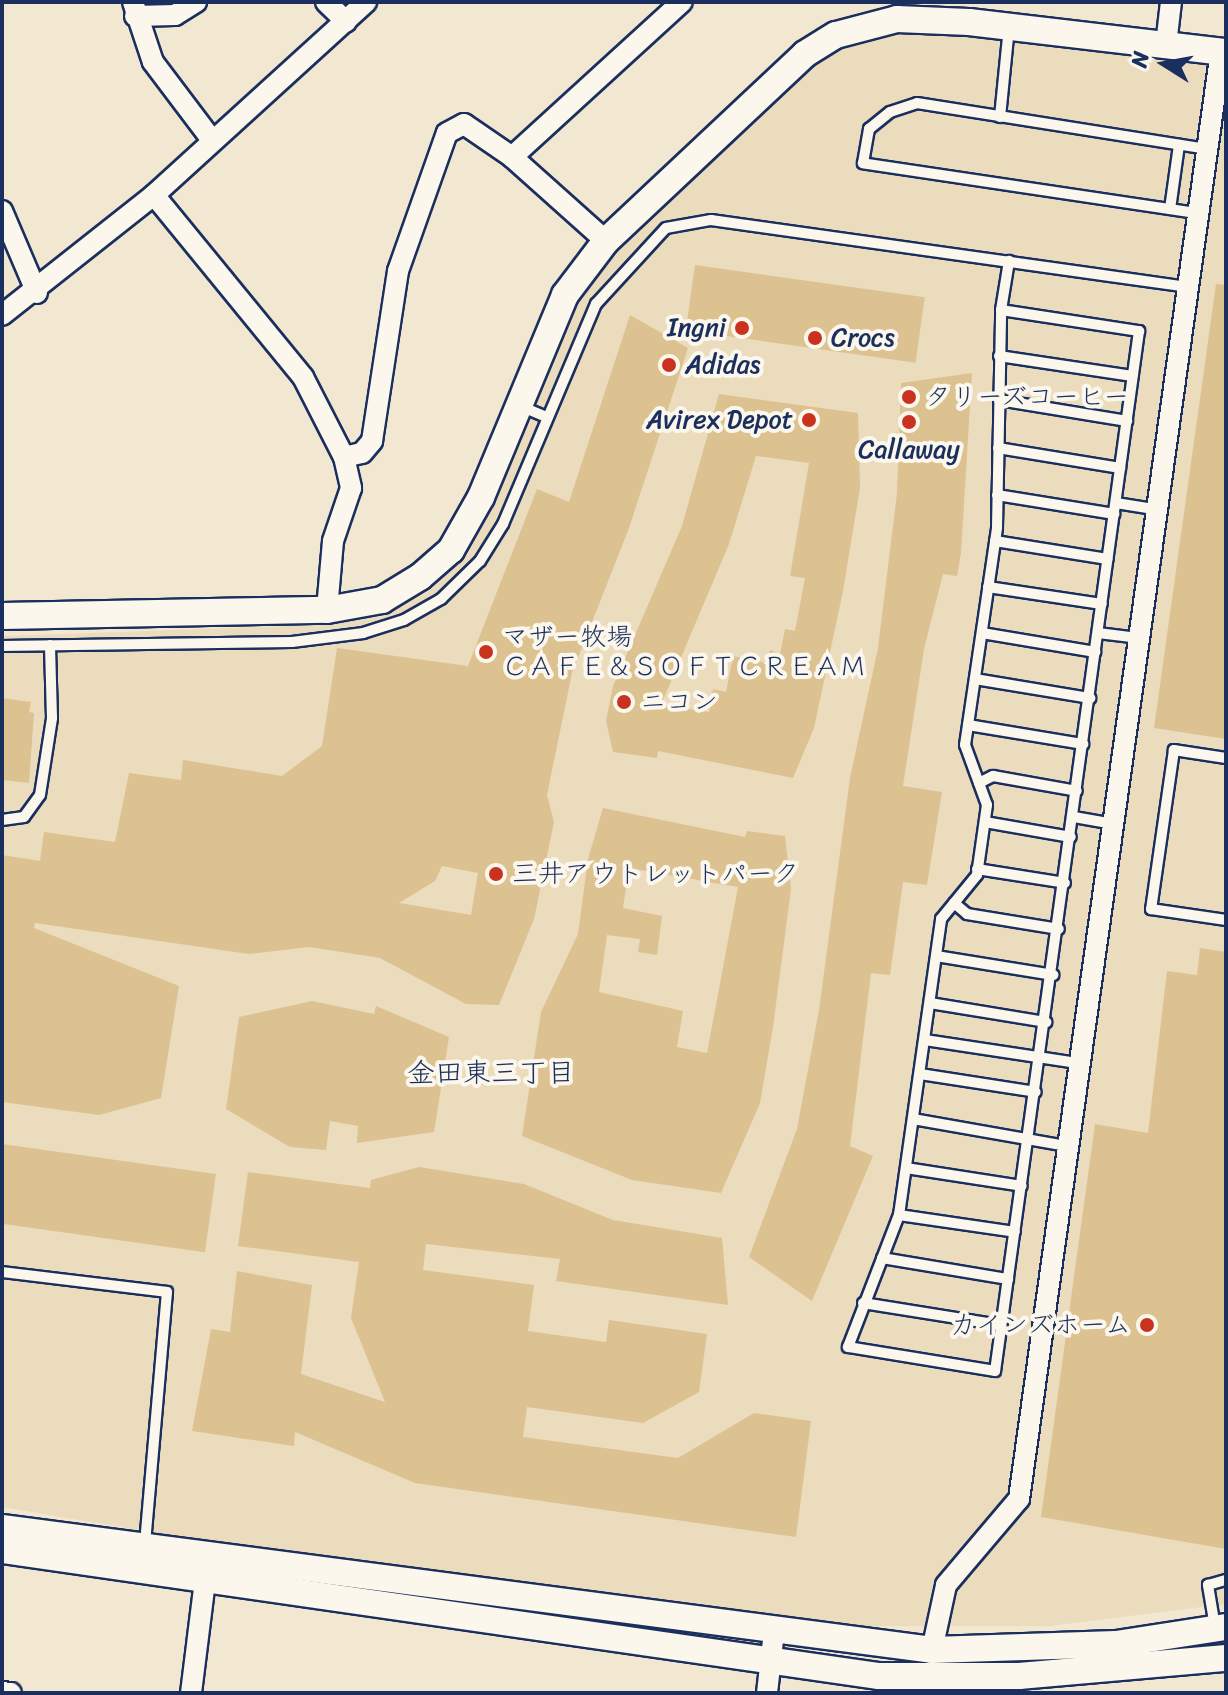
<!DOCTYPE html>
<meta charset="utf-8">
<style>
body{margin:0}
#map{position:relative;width:1228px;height:1695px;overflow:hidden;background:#f2e7d1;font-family:Sriracha,"Klee One",sans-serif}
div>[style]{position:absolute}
.built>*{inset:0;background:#ebdcbe}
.building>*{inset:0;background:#dcc191;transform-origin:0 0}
.roads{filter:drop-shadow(2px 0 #1b2f5e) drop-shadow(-2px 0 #1b2f5e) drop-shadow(0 2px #1b2f5e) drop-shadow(0 -2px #1b2f5e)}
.service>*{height:10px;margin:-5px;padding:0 5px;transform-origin:5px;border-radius:5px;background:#fbf7ec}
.minor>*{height:20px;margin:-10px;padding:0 10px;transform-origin:10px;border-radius:10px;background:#fbf7ec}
.tertiary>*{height:26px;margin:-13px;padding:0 13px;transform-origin:13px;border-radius:13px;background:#fbf7ec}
.dots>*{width:22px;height:22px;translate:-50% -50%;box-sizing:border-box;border:4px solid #fbf7ec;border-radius:50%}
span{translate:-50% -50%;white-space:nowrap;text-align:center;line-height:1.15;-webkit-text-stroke:8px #fbf7ec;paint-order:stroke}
.poi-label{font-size:26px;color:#1b2f5e}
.right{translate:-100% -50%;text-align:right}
.left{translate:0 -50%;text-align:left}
.neighbourhood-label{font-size:28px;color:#1b2f5e}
.frame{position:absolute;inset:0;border:4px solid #1b2f5e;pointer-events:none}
.north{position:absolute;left:1124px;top:24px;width:80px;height:80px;-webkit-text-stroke:6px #fbf7ec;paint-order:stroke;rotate:281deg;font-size:22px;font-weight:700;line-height:32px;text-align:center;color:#1b2f5e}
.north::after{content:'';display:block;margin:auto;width:28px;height:36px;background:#1b2f5e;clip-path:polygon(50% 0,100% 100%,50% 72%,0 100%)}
</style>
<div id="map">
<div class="built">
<i style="clip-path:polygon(897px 32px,970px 33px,1226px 66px,1226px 1604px,1050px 1626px,857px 1626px,297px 1557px,2px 1507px,2px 636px,322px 625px,382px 617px,428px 592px,468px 555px,568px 306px,607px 258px,814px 67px,850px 43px)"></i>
</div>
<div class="building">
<i style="left:695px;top:265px;width:232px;height:66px;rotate:8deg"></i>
<i style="clip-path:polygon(1216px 284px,1226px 285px,1226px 739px,1154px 728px)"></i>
<i style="clip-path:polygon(evenodd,630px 315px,688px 348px,629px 528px,572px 673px,547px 795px,554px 822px,534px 919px,499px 1005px,466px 1004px,380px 958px,309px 947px,249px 954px,35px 923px,34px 928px,179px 986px,161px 1098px,99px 1115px,2px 1102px,2px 855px,40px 861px,44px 832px,115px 842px,129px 773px,181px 780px,183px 760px,282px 776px,322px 746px,337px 648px,468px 666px,537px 489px,569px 502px,630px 315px,442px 866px,478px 873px,471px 915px,399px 903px,435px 881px,442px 866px)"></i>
<i style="clip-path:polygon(972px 373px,961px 553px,957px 576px,943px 574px,924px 649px,903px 786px,942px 792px,927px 885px,903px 882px,890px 975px,871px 973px,850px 1146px,873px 1156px,812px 1301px,749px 1257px,797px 1129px,819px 1010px,850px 778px,878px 648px,897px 493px,901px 383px)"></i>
<i style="clip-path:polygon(evenodd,719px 394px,858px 413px,860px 488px,843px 591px,814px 728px,793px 778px,658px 751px,657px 758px,613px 752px,606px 721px,613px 686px,682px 526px,719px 394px,756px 456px,809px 463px,790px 576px,805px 578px,795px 631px,785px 629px,780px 654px,770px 650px,768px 663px,733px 656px,726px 692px,713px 689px,709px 712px,661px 705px,729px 544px,756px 456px)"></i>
<i style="clip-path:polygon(2px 698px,31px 702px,29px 712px,34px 713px,29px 783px,2px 780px)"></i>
<i style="clip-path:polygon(evenodd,603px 808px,745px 837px,747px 831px,785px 836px,791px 889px,773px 1027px,760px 1103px,721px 1193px,632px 1180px,522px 1136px,541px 1012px,578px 934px,588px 859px,603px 808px,629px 868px,738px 887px,707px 1053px,677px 1047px,683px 1011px,599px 992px,607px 935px,640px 939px,638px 952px,657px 955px,662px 916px,623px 908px,629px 868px)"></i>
<i style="clip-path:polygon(1200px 948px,1226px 952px,1226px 1549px,1041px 1517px,1095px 1124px,1148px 1133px,1167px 971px,1197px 975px)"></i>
<i style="clip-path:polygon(312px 1001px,374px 1014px,376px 1006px,449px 1037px,434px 1132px,357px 1143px,358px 1126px,330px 1121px,326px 1150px,290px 1147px,226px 1109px,239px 1017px)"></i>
<i style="left:2px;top:1144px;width:216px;height:79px;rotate:8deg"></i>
<i style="clip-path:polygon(419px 1167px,524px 1184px,613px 1220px,722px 1238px,728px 1305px,556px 1281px,560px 1259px,426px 1244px,423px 1270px,534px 1285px,528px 1331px,606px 1342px,609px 1320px,707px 1334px,699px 1392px,643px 1423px,527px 1407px,523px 1437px,678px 1458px,754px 1413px,811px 1421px,796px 1537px,415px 1483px,295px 1432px,294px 1446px,192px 1431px,211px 1329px,230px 1332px,237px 1271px,312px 1285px,301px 1374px,385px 1402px,351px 1318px,359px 1262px,238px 1246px,248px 1172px,370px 1188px,371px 1180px)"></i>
</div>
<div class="roads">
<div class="service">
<i style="left:1000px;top:117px;width:90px;rotate:-84.3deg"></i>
<i style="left:1170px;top:209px;width:65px;rotate:-82deg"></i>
<i style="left:1196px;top:213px;width:337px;rotate:-171.5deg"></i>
<i style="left:863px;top:163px;width:35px;rotate:-80deg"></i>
<i style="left:869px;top:129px;width:27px;rotate:-39deg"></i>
<i style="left:890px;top:112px;width:28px;rotate:-18deg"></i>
<i style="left:917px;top:103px;width:293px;rotate:9deg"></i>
<i style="left:1001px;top:310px;width:140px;rotate:8.7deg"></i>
<i style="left:1139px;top:331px;width:1050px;rotate:97.88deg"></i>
<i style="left:995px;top:1371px;width:149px;rotate:-170.7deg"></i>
<i style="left:848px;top:1347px;width:142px;rotate:-68.9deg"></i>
<i style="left:899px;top:1215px;width:299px;rotate:-81.9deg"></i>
<i style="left:941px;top:919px;width:57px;rotate:-50.7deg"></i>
<i style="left:977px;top:875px;width:71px;rotate:-81.9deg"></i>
<i style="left:987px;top:805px;width:64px;rotate:-110.1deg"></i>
<i style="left:965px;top:745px;width:220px;rotate:-81.6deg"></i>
<i style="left:997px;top:527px;width:217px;rotate:-88.9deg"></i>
<i style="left:1001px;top:310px;width:50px;rotate:-80.7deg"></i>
<i style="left:999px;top:356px;width:135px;rotate:8.5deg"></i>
<i style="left:999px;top:400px;width:130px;rotate:9.3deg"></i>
<i style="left:518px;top:405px;width:30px;rotate:23deg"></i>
<i style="left:998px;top:448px;width:124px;rotate:9.3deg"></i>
<i style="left:997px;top:495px;width:119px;rotate:9.2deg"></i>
<i style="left:1116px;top:503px;width:38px;rotate:9deg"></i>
<i style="left:995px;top:541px;width:114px;rotate:9.1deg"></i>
<i style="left:988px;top:587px;width:115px;rotate:8.5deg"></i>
<i style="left:982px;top:633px;width:115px;rotate:9.5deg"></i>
<i style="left:1098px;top:633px;width:38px;rotate:7deg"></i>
<i style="left:2px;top:646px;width:290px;rotate:-0.8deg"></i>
<i style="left:292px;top:642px;width:72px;rotate:-7.2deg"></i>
<i style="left:363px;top:633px;width:43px;rotate:-17.6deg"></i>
<i style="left:404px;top:620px;width:43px;rotate:-29.6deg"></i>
<i style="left:441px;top:599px;width:54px;rotate:-44.3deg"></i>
<i style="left:480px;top:561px;width:44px;rotate:-58.1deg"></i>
<i style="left:503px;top:524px;width:239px;rotate:-67.1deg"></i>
<i style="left:596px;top:304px;width:103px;rotate:-47.4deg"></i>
<i style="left:666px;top:228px;width:46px;rotate:-10.1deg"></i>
<i style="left:711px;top:220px;width:479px;rotate:8deg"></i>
<i style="left:975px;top:679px;width:117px;rotate:9.4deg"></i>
<i style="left:968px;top:725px;width:117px;rotate:9.4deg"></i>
<i style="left:1226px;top:758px;width:53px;rotate:-171.3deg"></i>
<i style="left:1174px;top:750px;width:161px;rotate:98.2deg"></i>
<i style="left:1151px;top:909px;width:76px;rotate:8.3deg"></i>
<i style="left:979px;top:783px;width:16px;rotate:-27deg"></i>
<i style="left:993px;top:776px;width:85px;rotate:10.1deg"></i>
<i style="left:1074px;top:817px;width:36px;rotate:10deg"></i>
<i style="left:2px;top:820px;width:22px;rotate:-8deg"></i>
<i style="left:24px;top:817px;width:27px;rotate:-54deg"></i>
<i style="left:40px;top:795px;width:78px;rotate:-81.1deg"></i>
<i style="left:52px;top:718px;width:73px;rotate:-91.6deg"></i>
<i style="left:985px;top:822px;width:87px;rotate:9.9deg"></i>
<i style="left:977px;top:869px;width:89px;rotate:9deg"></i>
<i style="left:954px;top:903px;width:17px;rotate:40deg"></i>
<i style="left:967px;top:914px;width:93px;rotate:9.3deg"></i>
<i style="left:936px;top:956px;width:119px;rotate:9.2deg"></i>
<i style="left:930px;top:1003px;width:118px;rotate:9.3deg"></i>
<i style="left:925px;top:1040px;width:154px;rotate:8.6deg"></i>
<i style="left:920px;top:1074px;width:117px;rotate:8.8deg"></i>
<i style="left:913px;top:1119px;width:155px;rotate:10deg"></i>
<i style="left:906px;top:1168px;width:117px;rotate:8.8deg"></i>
<i style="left:899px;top:1215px;width:117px;rotate:8.3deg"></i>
<i style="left:882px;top:1258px;width:128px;rotate:9.5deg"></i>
<i style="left:2px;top:1272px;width:166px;rotate:6.9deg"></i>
<i style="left:167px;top:1292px;width:254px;rotate:95deg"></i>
<i style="left:863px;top:1303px;width:140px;rotate:9.1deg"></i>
<i style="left:1215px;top:1627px;width:43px;rotate:-99.5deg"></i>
<i style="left:1208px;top:1585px;width:19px;rotate:-16deg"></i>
</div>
<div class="minor">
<i style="left:133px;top:2px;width:63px;rotate:71.6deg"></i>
<i style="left:153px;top:62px;width:98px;rotate:52.9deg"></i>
<i style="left:326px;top:2px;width:28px;rotate:44deg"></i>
<i style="left:135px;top:16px;width:40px;rotate:-1.4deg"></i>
<i style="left:175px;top:15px;width:25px;rotate:-32deg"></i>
<i style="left:1166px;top:45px;width:43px;rotate:-83.4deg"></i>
<i style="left:512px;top:157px;width:230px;rotate:-42.4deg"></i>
<i style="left:154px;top:195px;width:235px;rotate:50.7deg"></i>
<i style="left:303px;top:377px;width:90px;rotate:62.9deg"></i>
<i style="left:344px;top:457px;width:32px;rotate:77deg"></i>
<i style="left:351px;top:488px;width:56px;rotate:108.8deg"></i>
<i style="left:333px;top:541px;width:69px;rotate:95deg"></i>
<i style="left:2px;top:211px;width:89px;rotate:66.9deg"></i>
<i style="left:2px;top:315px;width:194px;rotate:-38.3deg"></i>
<i style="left:154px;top:195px;width:287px;rotate:-42.3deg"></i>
<i style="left:344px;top:457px;width:18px;rotate:-13deg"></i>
<i style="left:362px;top:453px;width:16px;rotate:-50deg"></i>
<i style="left:372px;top:441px;width:172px;rotate:-81.3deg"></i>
<i style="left:398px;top:271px;width:146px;rotate:-70.5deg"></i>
<i style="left:447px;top:133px;width:19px;rotate:-28deg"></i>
<i style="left:464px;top:124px;width:58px;rotate:34.5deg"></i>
<i style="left:512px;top:157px;width:126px;rotate:41.8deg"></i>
<i style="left:932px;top:1650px;width:66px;rotate:-77.8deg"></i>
<i style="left:946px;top:1585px;width:113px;rotate:-49.7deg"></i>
<i style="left:1019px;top:1499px;width:1462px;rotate:-82.06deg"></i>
<i style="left:2px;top:1692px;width:9px;rotate:6deg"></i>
<i style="left:191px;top:1693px;width:113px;rotate:-82.9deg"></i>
<i style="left:767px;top:1693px;width:61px;rotate:-83.5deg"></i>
</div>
<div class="tertiary">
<i style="left:2px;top:616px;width:325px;rotate:-1.1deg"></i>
<i style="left:327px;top:610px;width:56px;rotate:-10.3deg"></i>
<i style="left:382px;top:600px;width:44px;rotate:-31.2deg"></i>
<i style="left:420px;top:577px;width:41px;rotate:-41.1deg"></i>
<i style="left:451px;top:550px;width:61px;rotate:-60.5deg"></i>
<i style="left:481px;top:497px;width:219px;rotate:-67.4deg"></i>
<i style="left:565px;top:295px;width:68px;rotate:-52.8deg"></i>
<i style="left:606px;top:241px;width:273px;rotate:-43.2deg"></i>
<i style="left:805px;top:54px;width:36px;rotate:-32deg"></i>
<i style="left:836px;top:35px;width:63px;rotate:-14.7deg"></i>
<i style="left:897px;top:19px;width:72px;rotate:2.4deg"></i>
<i style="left:969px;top:22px;width:259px;rotate:6.7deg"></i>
<i style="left:2px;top:1528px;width:938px;rotate:7.47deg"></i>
<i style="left:932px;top:1650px;width:184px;rotate:-1.9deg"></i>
<i style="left:1116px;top:1644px;width:111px;rotate:-8.8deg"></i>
<i style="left:2px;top:1550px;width:886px;rotate:8.18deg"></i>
<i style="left:879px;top:1676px;width:140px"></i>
<i style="left:1019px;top:1676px;width:208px;rotate:-5deg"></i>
</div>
</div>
<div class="dots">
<i style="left:742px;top:328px;background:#c8321e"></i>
<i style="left:815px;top:338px;background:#c8321e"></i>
<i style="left:669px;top:365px;background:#c8321e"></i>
<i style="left:909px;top:397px;background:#c8321e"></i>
<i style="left:809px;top:420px;background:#c8321e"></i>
<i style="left:909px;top:422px;background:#c8321e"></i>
<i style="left:486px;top:652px;background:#c8321e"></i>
<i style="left:624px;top:702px;background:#c8321e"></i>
<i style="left:496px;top:874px;background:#c8321e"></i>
<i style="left:1147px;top:1325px;background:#c8321e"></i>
</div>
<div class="poi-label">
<span class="right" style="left:726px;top:328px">Ingni</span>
<span class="left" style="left:831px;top:338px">Crocs</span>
<span class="left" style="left:685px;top:365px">Adidas</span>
<span class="left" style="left:925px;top:397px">タリーズコーヒー</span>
<span class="right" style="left:793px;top:420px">Avirex Depot</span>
<span style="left:909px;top:450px">Callaway</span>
<span class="left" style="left:502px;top:652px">マザー牧場<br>ＣＡＦＥ＆ＳＯＦＴＣＲＥＡＭ</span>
<span class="left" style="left:640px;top:702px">ニコン</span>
<span class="left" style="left:512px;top:874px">三井アウトレットパーク</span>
<span class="right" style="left:1131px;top:1325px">カインズホーム</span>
</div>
<div class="neighbourhood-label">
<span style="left:491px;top:1073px">金田東三丁目</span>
</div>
<div class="frame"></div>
<div class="north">N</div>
</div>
